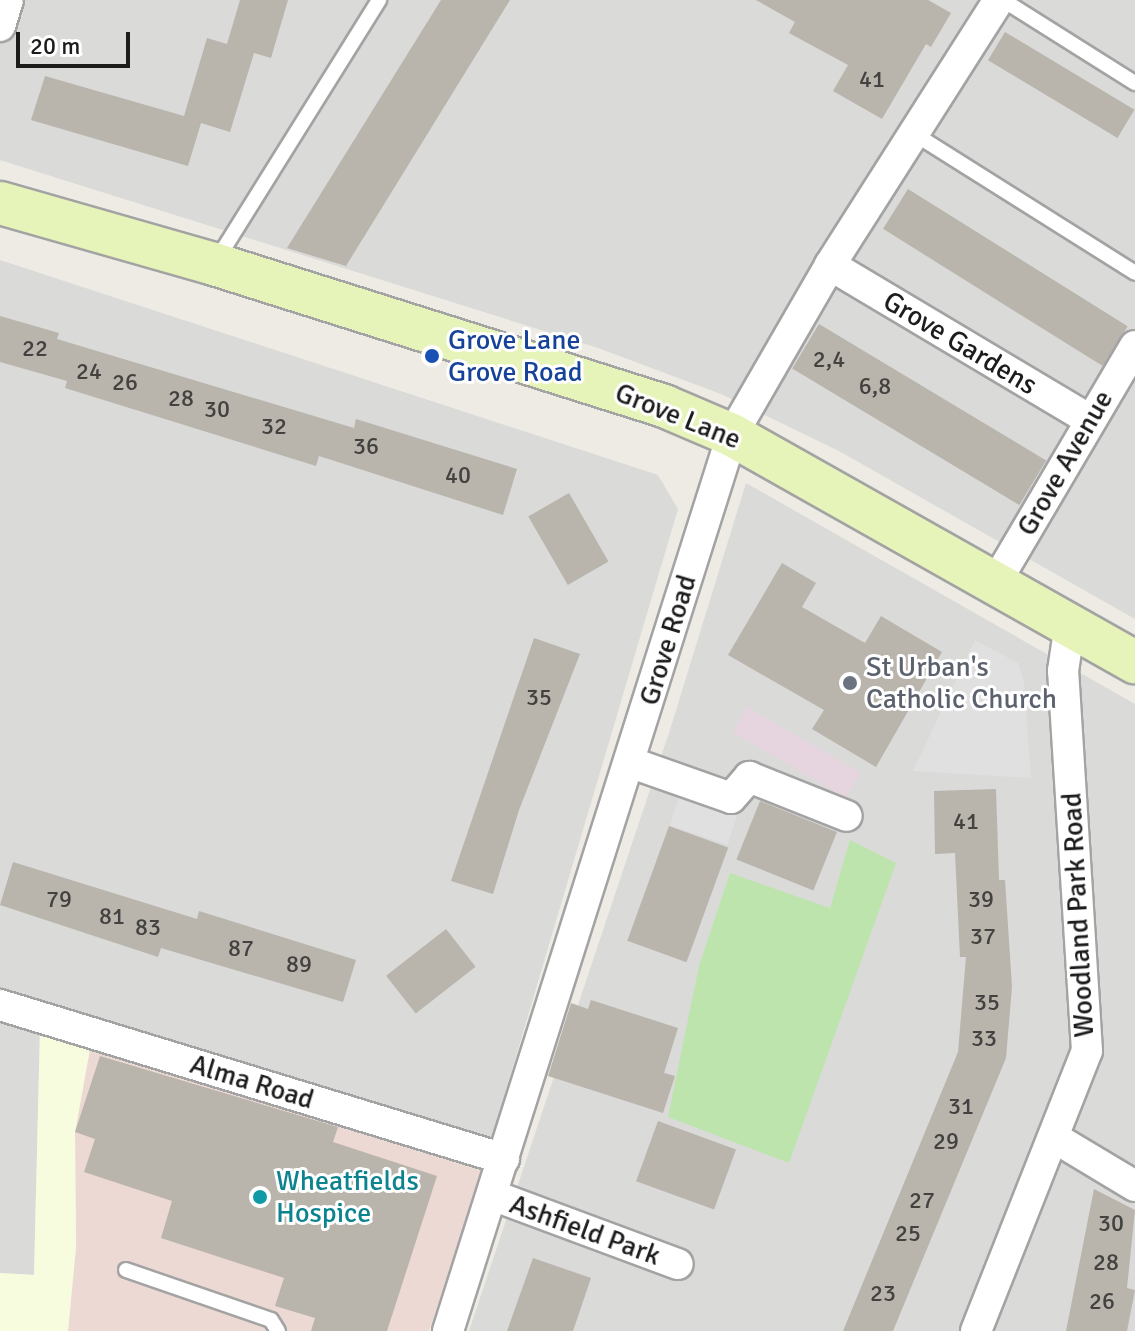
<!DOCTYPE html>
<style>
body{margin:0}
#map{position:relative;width:1135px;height:1331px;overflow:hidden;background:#edebe3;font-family:Signika,sans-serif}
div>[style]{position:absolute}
.residential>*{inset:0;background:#dadad9}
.commercial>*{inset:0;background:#edd9d3}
.industrial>*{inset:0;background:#e6d5df;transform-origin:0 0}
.education>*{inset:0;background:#f6fcdd}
.grass>*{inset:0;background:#bde4ac}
.parking>*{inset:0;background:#e0e0e0;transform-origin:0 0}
.building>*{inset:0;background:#b9b4ac;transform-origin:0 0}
.roads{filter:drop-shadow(2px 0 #a3a3a3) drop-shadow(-2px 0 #a3a3a3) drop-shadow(0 2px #a3a3a3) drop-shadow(0 -2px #a3a3a3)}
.lane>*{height:14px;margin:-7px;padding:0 7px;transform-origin:7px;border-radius:7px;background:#fff}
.street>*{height:30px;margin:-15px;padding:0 15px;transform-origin:15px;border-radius:15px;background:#fff}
.secondary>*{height:42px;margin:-21px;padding:0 21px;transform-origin:21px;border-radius:21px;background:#e6f4ba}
.dots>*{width:22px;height:22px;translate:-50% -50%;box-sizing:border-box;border:4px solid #fff;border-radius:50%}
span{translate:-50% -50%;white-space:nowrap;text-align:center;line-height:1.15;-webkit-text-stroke:6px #fff;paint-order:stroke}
.number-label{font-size:24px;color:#434240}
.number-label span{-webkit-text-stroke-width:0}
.transit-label{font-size:28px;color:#164399}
.left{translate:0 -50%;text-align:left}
.street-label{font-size:28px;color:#1c1c1c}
.worship-label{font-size:28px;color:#5b616d}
.culture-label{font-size:28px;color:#0d838f}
.scale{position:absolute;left:16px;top:32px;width:114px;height:36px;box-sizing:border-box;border:4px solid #1c1c1c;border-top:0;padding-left:10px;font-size:24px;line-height:28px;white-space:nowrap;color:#1c1c1c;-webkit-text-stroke:6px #fff;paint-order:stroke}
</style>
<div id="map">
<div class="residential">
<i style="clip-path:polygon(0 0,1135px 0,1135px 619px,839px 451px,721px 394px,598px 348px,0 160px)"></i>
<i style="clip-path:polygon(0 260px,658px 475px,678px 509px,482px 1171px,40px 1030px,34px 1275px,0 1273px)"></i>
<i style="clip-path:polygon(746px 483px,1135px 704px,1135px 1331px,469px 1331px,669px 733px)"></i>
</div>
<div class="commercial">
<i style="clip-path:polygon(90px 1049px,482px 1171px,429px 1331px,68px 1331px,76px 1247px,75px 1132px)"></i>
</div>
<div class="industrial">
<i style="left:747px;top:707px;width:131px;height:29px;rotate:30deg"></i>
</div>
<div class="education">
<i style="clip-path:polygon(40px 1030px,90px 1049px,75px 1132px,76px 1247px,68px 1331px,0 1331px,0 1273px,34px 1275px)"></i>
</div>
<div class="grass">
<i style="clip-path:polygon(850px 840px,896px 863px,789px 1163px,668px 1117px,699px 966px,730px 873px,830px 908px)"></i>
</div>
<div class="parking">
<i style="clip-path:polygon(975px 640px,1018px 663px,1024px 681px,1031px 778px,913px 771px)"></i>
<i style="left:684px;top:782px;width:61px;height:46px;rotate:18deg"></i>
</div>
<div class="building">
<i style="clip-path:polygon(240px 0,288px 0,271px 58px,254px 53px,230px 132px,201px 123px,188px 166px,31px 120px,45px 76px,184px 116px,207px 38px,227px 44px)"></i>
<i style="clip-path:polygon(441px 0,510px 0,346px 266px,287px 248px)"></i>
<i style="clip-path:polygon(756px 0,928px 0,951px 13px,931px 47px,926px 44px,882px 119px,833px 91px,848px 65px,789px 33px,795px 22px)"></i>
<i style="left:1005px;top:32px;width:151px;height:33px;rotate:31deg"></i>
<i style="left:908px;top:189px;width:259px;height:47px;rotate:32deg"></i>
<i style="clip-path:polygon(0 316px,59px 333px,57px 339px,354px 428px,356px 419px,517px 469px,503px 515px,319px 456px,316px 466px,65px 388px,67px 381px,0 362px)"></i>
<i style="left:819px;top:324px;width:265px;height:52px;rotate:31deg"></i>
<i style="left:569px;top:493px;width:79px;height:47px;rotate:60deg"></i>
<i style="clip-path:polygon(782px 563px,816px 583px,802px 607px,865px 643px,881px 616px,942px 652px,876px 767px,812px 729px,824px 710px,728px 655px)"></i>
<i style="clip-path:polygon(534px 638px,580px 654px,519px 810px,493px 894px,451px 881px)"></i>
<i style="clip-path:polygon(996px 789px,999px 880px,1005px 880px,1012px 987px,1006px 1058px,893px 1331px,843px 1331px,958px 1052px,966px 957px,960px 957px,955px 853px,935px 854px,934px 791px)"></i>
<i style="left:760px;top:801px;width:83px;height:63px;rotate:22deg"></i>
<i style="left:669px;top:826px;width:63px;height:122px;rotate:20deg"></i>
<i style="clip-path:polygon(13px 862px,197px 919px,199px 911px,356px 960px,343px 1002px,161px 948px,158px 957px,0 905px)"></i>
<i style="left:446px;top:929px;width:48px;height:76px;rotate:52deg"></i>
<i style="clip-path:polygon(591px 1000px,678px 1028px,664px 1073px,675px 1076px,663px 1113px,548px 1076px,571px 1003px,588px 1009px)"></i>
<i style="clip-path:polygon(100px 1056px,338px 1127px,333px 1142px,437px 1176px,387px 1331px,311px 1331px,315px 1318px,275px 1306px,284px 1278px,161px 1238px,172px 1201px,84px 1172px,95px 1139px,75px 1132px)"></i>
<i style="left:658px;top:1121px;width:83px;height:64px;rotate:20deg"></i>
<i style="clip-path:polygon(1094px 1189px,1135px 1210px,1127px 1288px,1135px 1290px,1127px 1331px,1066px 1331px)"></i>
<i style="clip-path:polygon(533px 1258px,591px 1278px,573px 1331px,507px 1331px)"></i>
</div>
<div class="roads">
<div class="lane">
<i style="left:1003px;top:0;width:156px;rotate:32.2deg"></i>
<i style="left:913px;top:133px;width:262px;rotate:32.2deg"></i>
<i style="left:216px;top:261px;width:308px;rotate:-58deg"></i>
<i style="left:126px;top:1270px;width:153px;rotate:19deg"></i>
<i style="left:271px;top:1320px;width:13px;rotate:58deg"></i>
</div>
<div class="street">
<i style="left:0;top:26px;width:27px;rotate:-73deg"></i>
<i style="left:830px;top:265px;width:303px;rotate:30.8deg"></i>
<i style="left:996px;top:582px;width:274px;rotate:-59.5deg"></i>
<i style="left:629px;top:762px;width:108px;rotate:19.4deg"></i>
<i style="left:731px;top:798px;width:28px;rotate:-49deg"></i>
<i style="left:749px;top:777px;width:105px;rotate:21.7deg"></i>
<i style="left:0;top:1005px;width:527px;rotate:16.99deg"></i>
<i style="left:1055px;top:1138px;width:93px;rotate:31deg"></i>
<i style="left:492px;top:1195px;width:198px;rotate:20.4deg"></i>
<i style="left:448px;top:1331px;width:940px;rotate:-72.41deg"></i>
<i style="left:732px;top:435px;width:196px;rotate:-60deg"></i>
<i style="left:830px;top:265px;width:314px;rotate:-57.5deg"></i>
<i style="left:976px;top:1331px;width:301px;rotate:-68.4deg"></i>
<i style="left:1087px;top:1051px;width:381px;rotate:-93.6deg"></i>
<i style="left:1063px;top:671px;width:48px;rotate:-81.5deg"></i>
</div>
<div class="secondary">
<i style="left:0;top:203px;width:223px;rotate:15.9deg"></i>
<i style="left:214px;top:264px;width:472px;rotate:17.5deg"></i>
<i style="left:664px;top:406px;width:74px;rotate:23.1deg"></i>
<i style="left:732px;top:435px;width:463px;rotate:29.4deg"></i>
</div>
</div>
<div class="dots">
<i style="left:432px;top:356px;background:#1a4fb4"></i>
<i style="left:850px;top:683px;background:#6b7280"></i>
<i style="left:260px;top:1197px;background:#0f9aa8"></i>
</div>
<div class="number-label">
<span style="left:872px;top:80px">41</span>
<span style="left:35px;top:349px">22</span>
<span style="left:829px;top:360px">2,4</span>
<span style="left:89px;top:372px">24</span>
<span style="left:125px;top:383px">26</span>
<span style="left:875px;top:387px">6,8</span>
<span style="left:181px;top:399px">28</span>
<span style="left:217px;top:410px">30</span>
<span style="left:274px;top:427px">32</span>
<span style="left:366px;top:447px">36</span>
<span style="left:458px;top:476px">40</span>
<span style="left:539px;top:698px">35</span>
<span style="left:966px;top:822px">41</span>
<span style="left:59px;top:900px">79</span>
<span style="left:981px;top:900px">39</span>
<span style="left:112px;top:917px">81</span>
<span style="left:148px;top:928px">83</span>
<span style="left:983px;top:937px">37</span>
<span style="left:241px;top:949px">87</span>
<span style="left:299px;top:965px">89</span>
<span style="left:987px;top:1003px">35</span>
<span style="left:984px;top:1039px">33</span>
<span style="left:961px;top:1107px">31</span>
<span style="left:946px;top:1142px">29</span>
<span style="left:922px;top:1201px">27</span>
<span style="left:1111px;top:1224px">30</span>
<span style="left:908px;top:1234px">25</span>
<span style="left:1106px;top:1263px">28</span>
<span style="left:883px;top:1294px">23</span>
<span style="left:1102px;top:1302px">26</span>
</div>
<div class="transit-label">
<span class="left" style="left:448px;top:356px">Grove Lane<br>Grove Road</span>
</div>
<div class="street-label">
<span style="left:960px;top:343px;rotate:31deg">Grove Gardens</span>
<span style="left:678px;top:416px;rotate:22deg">Grove Lane</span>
<span style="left:1065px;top:463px;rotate:-60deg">Grove Avenue</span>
<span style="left:668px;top:640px;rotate:-73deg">Grove Road</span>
<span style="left:1078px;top:915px;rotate:-93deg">Woodland Park Road</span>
<span style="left:252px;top:1082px;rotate:17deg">Alma Road</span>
<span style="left:585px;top:1230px;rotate:20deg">Ashfield Park</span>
</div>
<div class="worship-label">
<span class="left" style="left:866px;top:683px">St Urban's<br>Catholic Church</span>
</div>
<div class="culture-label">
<span class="left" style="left:276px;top:1197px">Wheatfields<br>Hospice</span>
</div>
<div class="scale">20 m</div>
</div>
